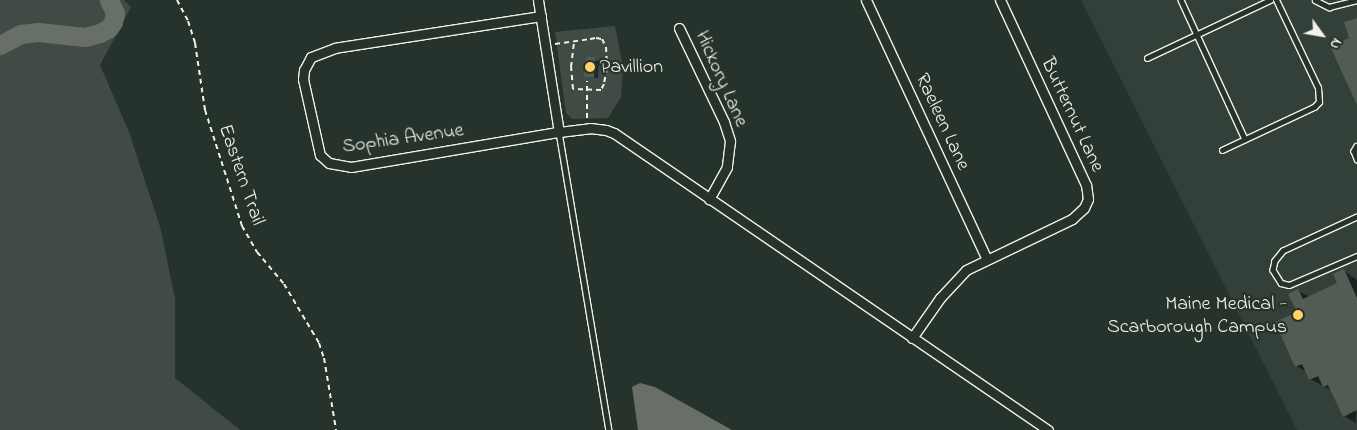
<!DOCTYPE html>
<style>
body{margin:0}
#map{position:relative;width:1357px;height:430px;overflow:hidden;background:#26332d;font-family:"Indie Flower",sans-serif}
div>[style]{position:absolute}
.built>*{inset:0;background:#333f39}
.green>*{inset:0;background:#414b45}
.water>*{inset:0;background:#676f68}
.shadow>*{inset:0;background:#0007}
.river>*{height:19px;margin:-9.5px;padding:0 9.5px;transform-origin:9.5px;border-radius:9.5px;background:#676f68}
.building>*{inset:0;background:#525c55}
.path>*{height:2px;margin-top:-1px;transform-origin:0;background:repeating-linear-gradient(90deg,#f4f1e8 0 5px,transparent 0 9px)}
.roads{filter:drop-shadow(1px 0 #f4f1e8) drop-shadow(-1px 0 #f4f1e8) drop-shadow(0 1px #f4f1e8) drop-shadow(0 -1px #f4f1e8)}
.lane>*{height:4.5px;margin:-2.25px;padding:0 2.25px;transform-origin:2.25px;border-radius:2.25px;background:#26332d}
.street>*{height:9px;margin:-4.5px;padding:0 4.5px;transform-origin:4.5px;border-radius:4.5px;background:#26332d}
.dots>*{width:14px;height:14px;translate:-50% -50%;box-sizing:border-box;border:2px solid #26332d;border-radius:50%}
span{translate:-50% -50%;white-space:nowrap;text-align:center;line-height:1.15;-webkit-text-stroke:4.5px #26332d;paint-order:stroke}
.poi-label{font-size:20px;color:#f4f1e8}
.left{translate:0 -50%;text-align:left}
.right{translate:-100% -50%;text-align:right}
.street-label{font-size:20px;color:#f4f1e8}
.north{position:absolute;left:1297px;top:10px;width:50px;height:50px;-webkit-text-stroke:4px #26332d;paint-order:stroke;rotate:122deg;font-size:14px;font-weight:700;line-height:20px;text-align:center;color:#f4f1e8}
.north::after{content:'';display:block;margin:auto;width:18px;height:22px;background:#f4f1e8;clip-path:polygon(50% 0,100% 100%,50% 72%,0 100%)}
</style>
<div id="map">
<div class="built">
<i style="clip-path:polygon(1081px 0,1357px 0,1357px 430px,1297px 430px)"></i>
</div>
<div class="green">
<i style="clip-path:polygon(0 0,124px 0,131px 7px,100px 65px,129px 132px,161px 230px,175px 299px,175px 378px,240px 430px,0 430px)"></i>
<i style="clip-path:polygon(615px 26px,623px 67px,621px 97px,608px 118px,572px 119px,566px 113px,555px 32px)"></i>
</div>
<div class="water">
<i style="clip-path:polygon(640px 383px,655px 387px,732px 430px,638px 430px,632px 387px)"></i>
</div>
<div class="shadow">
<i style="clip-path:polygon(587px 58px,599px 61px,598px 78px,585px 76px)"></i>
<i style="clip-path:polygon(1343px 270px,1357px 280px,1356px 423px,1344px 416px,1333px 391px,1310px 379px,1307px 372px,1296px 366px,1298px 291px,1310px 297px,1339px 284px)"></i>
</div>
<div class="river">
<i style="left:0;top:45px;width:24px;rotate:-28deg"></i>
<i style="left:21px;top:34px;width:17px;rotate:-7deg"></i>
<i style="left:38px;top:32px;width:47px;rotate:6.1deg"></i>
<i style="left:85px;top:37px;width:16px;rotate:-15deg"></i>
<i style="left:100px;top:33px;width:10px;rotate:-29deg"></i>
<i style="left:109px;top:28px;width:7px;rotate:-56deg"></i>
<i style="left:113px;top:22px;width:9px;rotate:-77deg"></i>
<i style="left:115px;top:13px;width:14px;rotate:-115deg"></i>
</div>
<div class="building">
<i style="clip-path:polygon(1357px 18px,1357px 105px,1330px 46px,1349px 38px,1344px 22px)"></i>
<i style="clip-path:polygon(586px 57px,595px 57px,594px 77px,584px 77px)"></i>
<i style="clip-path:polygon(1344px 269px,1357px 298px,1357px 410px,1343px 417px,1328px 385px,1323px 387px,1318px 376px,1309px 380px,1302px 364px,1295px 367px,1275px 322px,1297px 312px,1288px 294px,1298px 289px,1303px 299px,1337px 283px,1333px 274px)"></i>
</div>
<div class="path">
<i style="left:177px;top:0;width:24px;rotate:62deg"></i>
<i style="left:188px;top:21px;width:23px;rotate:72deg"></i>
<i style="left:195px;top:43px;width:68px;rotate:81.5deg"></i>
<i style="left:205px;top:110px;width:122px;rotate:72.3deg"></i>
<i style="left:242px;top:226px;width:30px;rotate:60deg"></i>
<i style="left:257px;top:252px;width:42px;rotate:49.8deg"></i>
<i style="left:284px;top:284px;width:69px;rotate:59.3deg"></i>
<i style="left:319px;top:343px;width:16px;rotate:72deg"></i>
<i style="left:324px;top:358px;width:73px;rotate:80.5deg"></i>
<i style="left:555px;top:44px;width:35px;rotate:-8deg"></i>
<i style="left:590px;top:39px;width:6px;rotate:-9deg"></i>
<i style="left:596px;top:38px;width:6px;rotate:9deg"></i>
<i style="left:602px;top:39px;width:9px;rotate:63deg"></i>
<i style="left:606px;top:47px;width:21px;rotate:87deg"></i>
<i style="left:607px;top:68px;width:16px;rotate:101deg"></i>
<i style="left:604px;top:84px;width:7px;rotate:117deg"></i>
<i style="left:601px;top:90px;width:28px;rotate:-178deg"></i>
<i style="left:573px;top:89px;width:22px;rotate:-95deg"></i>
<i style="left:571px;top:67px;width:26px;rotate:-83deg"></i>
<i style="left:587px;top:118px;width:37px;rotate:-90deg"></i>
</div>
<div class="roads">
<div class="lane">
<i style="left:1181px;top:0;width:153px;rotate:65.3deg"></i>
<i style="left:1315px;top:0;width:16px;rotate:27deg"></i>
<i style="left:1329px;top:7px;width:29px;rotate:-14deg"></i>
<i style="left:1147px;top:58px;width:136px;rotate:-25.2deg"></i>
<i style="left:559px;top:132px;width:302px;rotate:80.5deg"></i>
<i style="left:1357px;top:146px;width:6px;rotate:121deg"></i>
<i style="left:1354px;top:151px;width:9px;rotate:69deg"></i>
<i style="left:1222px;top:150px;width:102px;rotate:-25.1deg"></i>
<i style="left:1314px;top:107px;width:7px;rotate:-45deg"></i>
<i style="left:1319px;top:102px;width:14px;rotate:-94deg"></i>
<i style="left:1318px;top:88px;width:98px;rotate:-115.5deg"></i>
<i style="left:1357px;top:217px;width:81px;rotate:155.3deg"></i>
<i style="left:1283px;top:251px;width:13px;rotate:129deg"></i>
<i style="left:1275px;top:261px;width:9px;rotate:103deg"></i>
<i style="left:1273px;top:270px;width:15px;rotate:58deg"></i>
<i style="left:1281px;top:283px;width:8px;rotate:14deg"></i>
<i style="left:1289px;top:285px;width:74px;rotate:-23.1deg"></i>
</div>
<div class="street">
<i style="left:538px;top:0;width:134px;rotate:81deg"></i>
<i style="left:866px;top:0;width:286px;rotate:65deg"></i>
<i style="left:541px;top:16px;width:208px;rotate:171.2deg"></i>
<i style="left:335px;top:48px;width:26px;rotate:159deg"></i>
<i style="left:311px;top:57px;width:15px;rotate:118deg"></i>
<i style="left:304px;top:70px;width:9px;rotate:96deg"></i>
<i style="left:303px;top:79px;width:78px;rotate:77.4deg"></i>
<i style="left:320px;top:155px;width:12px;rotate:42deg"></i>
<i style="left:329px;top:163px;width:22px;rotate:10deg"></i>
<i style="left:351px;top:167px;width:211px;rotate:-9.6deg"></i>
<i style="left:559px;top:132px;width:31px;rotate:-7deg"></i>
<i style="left:590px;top:128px;width:16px;rotate:7deg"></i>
<i style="left:606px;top:130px;width:9px;rotate:21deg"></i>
<i style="left:614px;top:133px;width:526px;rotate:34.39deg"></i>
<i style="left:679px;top:28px;width:104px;rotate:64.4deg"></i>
<i style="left:724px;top:122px;width:20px;rotate:72deg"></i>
<i style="left:730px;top:141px;width:26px;rotate:97deg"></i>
<i style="left:727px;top:167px;width:37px;rotate:119deg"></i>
<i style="left:912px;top:338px;width:49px;rotate:-55deg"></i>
<i style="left:940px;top:298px;width:38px;rotate:-47deg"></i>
<i style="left:966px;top:270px;width:118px;rotate:-25.7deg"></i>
<i style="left:1072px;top:219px;width:16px;rotate:-43deg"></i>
<i style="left:1084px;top:208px;width:10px;rotate:-66deg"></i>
<i style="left:1088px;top:199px;width:14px;rotate:-98deg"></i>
<i style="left:1086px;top:185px;width:204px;rotate:-114.9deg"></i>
</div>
</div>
<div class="dots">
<i style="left:590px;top:67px;background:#ffd166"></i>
<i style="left:1298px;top:315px;background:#ffd166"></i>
</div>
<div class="poi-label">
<span class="left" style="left:600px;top:67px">Pavillion</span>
<span class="right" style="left:1287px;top:316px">Maine Medical -<br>Scarborough Campus</span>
</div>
<div class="street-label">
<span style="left:721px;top:79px;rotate:66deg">Hickory Lane</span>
<span style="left:1072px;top:115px;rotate:65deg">Butternut Lane</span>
<span style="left:942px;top:122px;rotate:65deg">Raeleen Lane</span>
<span style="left:403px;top:139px;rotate:-8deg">Sophia Avenue</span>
<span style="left:241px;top:175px;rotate:71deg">Eastern Trail</span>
</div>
<div class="north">N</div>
</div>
